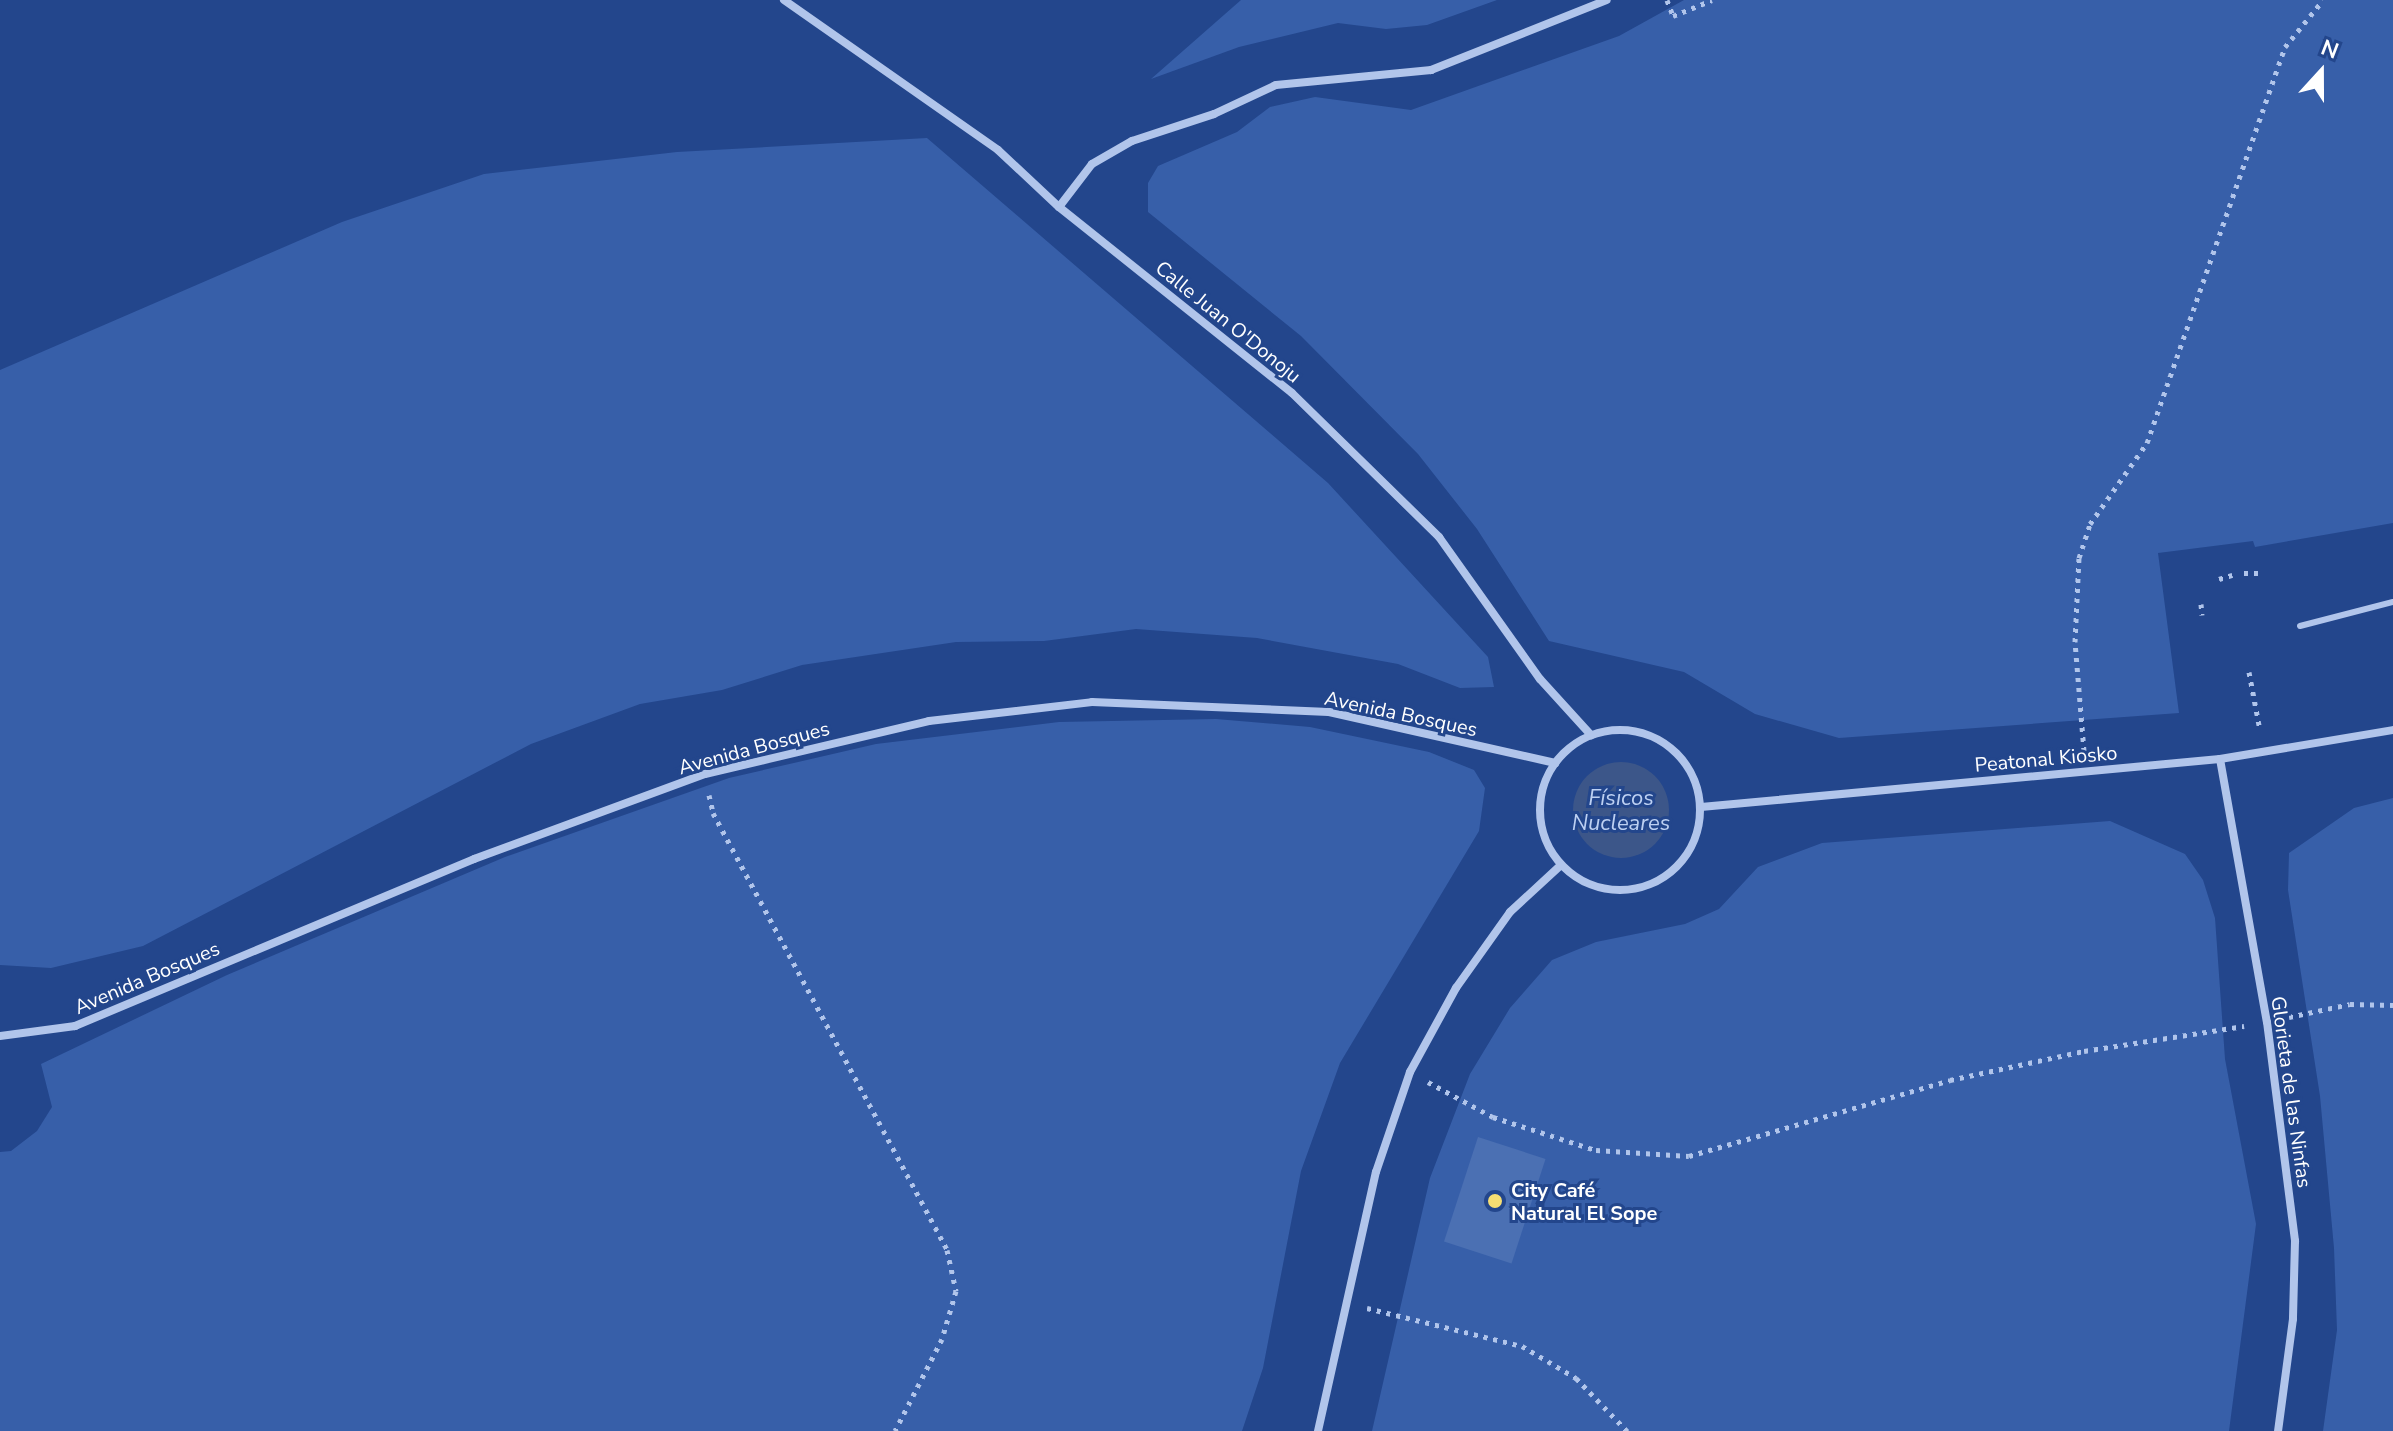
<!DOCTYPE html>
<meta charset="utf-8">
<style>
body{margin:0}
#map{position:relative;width:2393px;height:1431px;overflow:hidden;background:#23468c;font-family:"Nunito Sans",sans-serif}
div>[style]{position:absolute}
.green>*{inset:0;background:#375fa9}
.water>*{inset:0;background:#3c5689}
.round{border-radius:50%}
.building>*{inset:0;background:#4b70b3;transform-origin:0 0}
.path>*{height:5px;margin-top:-2.5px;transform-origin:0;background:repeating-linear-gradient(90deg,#b1c5eb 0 4px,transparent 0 10px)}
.lane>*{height:6px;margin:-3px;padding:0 3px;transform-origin:3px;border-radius:3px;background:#b1c5eb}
.street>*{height:8px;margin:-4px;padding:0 4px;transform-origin:4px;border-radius:4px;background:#b1c5eb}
.street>.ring{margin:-4px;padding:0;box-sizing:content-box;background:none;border:8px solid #b1c5eb;border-radius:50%}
.dots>*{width:22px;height:22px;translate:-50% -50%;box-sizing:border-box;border:4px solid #23468c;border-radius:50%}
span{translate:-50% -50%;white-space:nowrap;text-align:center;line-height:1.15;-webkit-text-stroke:6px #23468c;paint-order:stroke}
.street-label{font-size:20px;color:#fff}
.poi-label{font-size:20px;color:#fff;font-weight:700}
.left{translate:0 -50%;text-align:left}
.water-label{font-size:22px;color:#bdd0f2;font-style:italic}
.north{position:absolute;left:2281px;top:32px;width:80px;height:80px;-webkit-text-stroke:6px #23468c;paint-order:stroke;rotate:21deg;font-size:22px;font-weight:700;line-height:32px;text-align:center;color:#fff}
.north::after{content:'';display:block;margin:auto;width:28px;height:36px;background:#fff;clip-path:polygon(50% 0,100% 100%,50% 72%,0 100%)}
</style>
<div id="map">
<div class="green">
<i style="clip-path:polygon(1241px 0,1497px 0,1427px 25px,1386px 29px,1338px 23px,1239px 47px,1151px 79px)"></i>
<i style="clip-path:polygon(1684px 0,2393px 0,2393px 523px,2255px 547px,2253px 541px,2158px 553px,2179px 713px,1839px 738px,1755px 714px,1684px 672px,1549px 641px,1477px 529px,1418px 454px,1301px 336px,1148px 212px,1148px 183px,1158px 166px,1237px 132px,1270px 107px,1315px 97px,1411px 110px,1619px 36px)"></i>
<i style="clip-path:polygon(927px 138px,1328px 483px,1488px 657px,1494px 687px,1460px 688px,1398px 664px,1257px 638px,1136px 629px,1044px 641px,956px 642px,802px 665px,722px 690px,640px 704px,531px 744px,143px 946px,51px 968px,0 965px,0 370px,342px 222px,484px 174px,677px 152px)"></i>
<i style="clip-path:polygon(1216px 719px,1310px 727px,1429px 752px,1474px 770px,1485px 788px,1479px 831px,1340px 1063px,1301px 1171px,1263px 1368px,1242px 1431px,0 1431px,0 1152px,11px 1151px,37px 1131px,52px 1107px,41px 1064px,227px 975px,505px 857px,729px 778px,876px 744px,1059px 722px)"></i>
<i style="clip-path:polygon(2393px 798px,2393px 1431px,2323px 1431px,2337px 1330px,2334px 1248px,2320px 1096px,2288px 890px,2289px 853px,2354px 808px)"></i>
<i style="clip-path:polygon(2110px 821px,2185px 854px,2203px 880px,2215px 918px,2225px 1059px,2256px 1224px,2229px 1431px,1372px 1431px,1430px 1178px,1470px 1074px,1510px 1008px,1552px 960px,1596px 942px,1685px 924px,1719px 909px,1758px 867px,1822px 843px)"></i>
</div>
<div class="water">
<i class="round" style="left:1573px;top:762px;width:96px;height:96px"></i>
</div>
<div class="building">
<i style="left:1478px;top:1137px;width:71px;height:110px;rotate:18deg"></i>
</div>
<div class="path">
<i style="left:1667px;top:0;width:17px;rotate:69deg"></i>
<i style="left:1673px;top:16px;width:42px;rotate:-22.3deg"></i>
<i style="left:2244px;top:573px;width:14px"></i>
<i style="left:2219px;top:579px;width:14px;rotate:-17deg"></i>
<i style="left:2201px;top:604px;width:11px;rotate:85deg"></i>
<i style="left:2249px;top:672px;width:59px;rotate:79.3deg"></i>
<i style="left:2084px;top:751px;width:109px;rotate:-94.7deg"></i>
<i style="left:2075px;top:642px;width:84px;rotate:-87.3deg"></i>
<i style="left:2079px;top:558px;width:36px;rotate:-72deg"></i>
<i style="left:2090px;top:524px;width:99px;rotate:-54.9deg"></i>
<i style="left:2147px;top:443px;width:419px;rotate:-70.8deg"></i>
<i style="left:2285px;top:47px;width:60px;rotate:-51deg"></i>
<i style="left:709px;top:795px;width:18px;rotate:77deg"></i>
<i style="left:713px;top:813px;width:496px;rotate:61.8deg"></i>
<i style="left:947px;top:1250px;width:42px;rotate:77.6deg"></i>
<i style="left:956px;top:1291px;width:50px;rotate:106.3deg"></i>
<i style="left:942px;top:1339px;width:103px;rotate:117.1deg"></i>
<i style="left:2289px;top:1017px;width:62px;rotate:-12deg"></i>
<i style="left:2350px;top:1004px;width:43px;rotate:1.3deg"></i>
<i style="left:1428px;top:1082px;width:74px;rotate:28.3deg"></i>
<i style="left:1493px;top:1117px;width:108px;rotate:17.8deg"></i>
<i style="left:1596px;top:1150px;width:93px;rotate:3.7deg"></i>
<i style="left:1689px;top:1156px;width:272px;rotate:-16.2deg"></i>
<i style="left:1950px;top:1080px;width:137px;rotate:-12.2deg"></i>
<i style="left:2084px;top:1051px;width:162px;rotate:-8.9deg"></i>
<i style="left:1367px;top:1308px;width:160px;rotate:13.8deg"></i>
<i style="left:1522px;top:1346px;width:63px;rotate:30.7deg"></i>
<i style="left:1576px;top:1378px;width:74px;rotate:46.1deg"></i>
</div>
<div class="lane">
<i style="left:2300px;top:626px;width:96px;rotate:-14.5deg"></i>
</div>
<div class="street">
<i style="left:784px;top:0;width:261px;rotate:35deg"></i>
<i style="left:998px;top:150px;width:83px;rotate:43.1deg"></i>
<i style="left:1059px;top:207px;width:298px;rotate:38.6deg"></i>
<i style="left:1292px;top:393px;width:206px;rotate:44.4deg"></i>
<i style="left:1439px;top:537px;width:174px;rotate:54.6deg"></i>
<i style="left:1540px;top:679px;width:76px;rotate:47.7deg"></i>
<i style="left:1059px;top:207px;width:54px;rotate:-52.5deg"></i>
<i style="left:1092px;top:164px;width:46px;rotate:-29.9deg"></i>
<i style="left:1132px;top:141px;width:86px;rotate:-18.2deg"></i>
<i style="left:1214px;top:114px;width:68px;rotate:-25.1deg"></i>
<i style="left:1276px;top:85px;width:156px;rotate:-5.5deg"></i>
<i style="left:1431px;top:70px;width:189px;rotate:-21.7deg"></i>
<i class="ring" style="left:1540px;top:730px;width:152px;height:152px"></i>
<i style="left:2220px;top:759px;width:267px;rotate:79.9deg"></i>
<i style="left:2267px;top:1022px;width:221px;rotate:82.7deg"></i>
<i style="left:2295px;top:1241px;width:78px;rotate:91.5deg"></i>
<i style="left:2293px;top:1319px;width:113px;rotate:97.6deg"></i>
<i style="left:1701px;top:807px;width:521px;rotate:-5.28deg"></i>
<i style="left:2220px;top:759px;width:175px;rotate:-9.5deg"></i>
<i style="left:0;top:1036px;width:76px;rotate:-7.6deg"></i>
<i style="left:75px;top:1026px;width:433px;rotate:-22.7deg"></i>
<i style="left:474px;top:859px;width:246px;rotate:-20.2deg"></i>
<i style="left:705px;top:774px;width:230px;rotate:-13.3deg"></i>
<i style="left:929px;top:721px;width:164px;rotate:-6.6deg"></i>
<i style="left:1092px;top:702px;width:237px;rotate:2.4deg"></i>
<i style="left:1329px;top:712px;width:232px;rotate:12.7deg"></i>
<i style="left:1318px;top:1431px;width:265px;rotate:-77.4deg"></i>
<i style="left:1376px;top:1172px;width:106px;rotate:-71.2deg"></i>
<i style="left:1410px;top:1072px;width:96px;rotate:-61.3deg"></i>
<i style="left:1456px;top:988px;width:93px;rotate:-54.6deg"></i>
<i style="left:1510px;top:912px;width:69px;rotate:-42.7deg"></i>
</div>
<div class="dots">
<i style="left:1495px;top:1201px;background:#f6de73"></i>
</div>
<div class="street-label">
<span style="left:1228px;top:322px;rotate:39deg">Calle Juan O'Donoju</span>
<span style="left:1401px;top:714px;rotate:12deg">Avenida Bosques</span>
<span style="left:754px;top:748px;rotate:-15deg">Avenida Bosques</span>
<span style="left:2046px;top:759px;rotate:-5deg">Peatonal Kiosko</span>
<span style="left:147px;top:978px;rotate:-23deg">Avenida Bosques</span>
<span style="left:2291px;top:1092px;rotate:82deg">Glorieta de las Ninfas</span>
</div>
<div class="poi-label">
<span class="left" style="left:1511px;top:1202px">City Café<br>Natural El Sope</span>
</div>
<div class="water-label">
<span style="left:1621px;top:811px">Físicos<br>Nucleares</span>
</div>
<div class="north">N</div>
</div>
